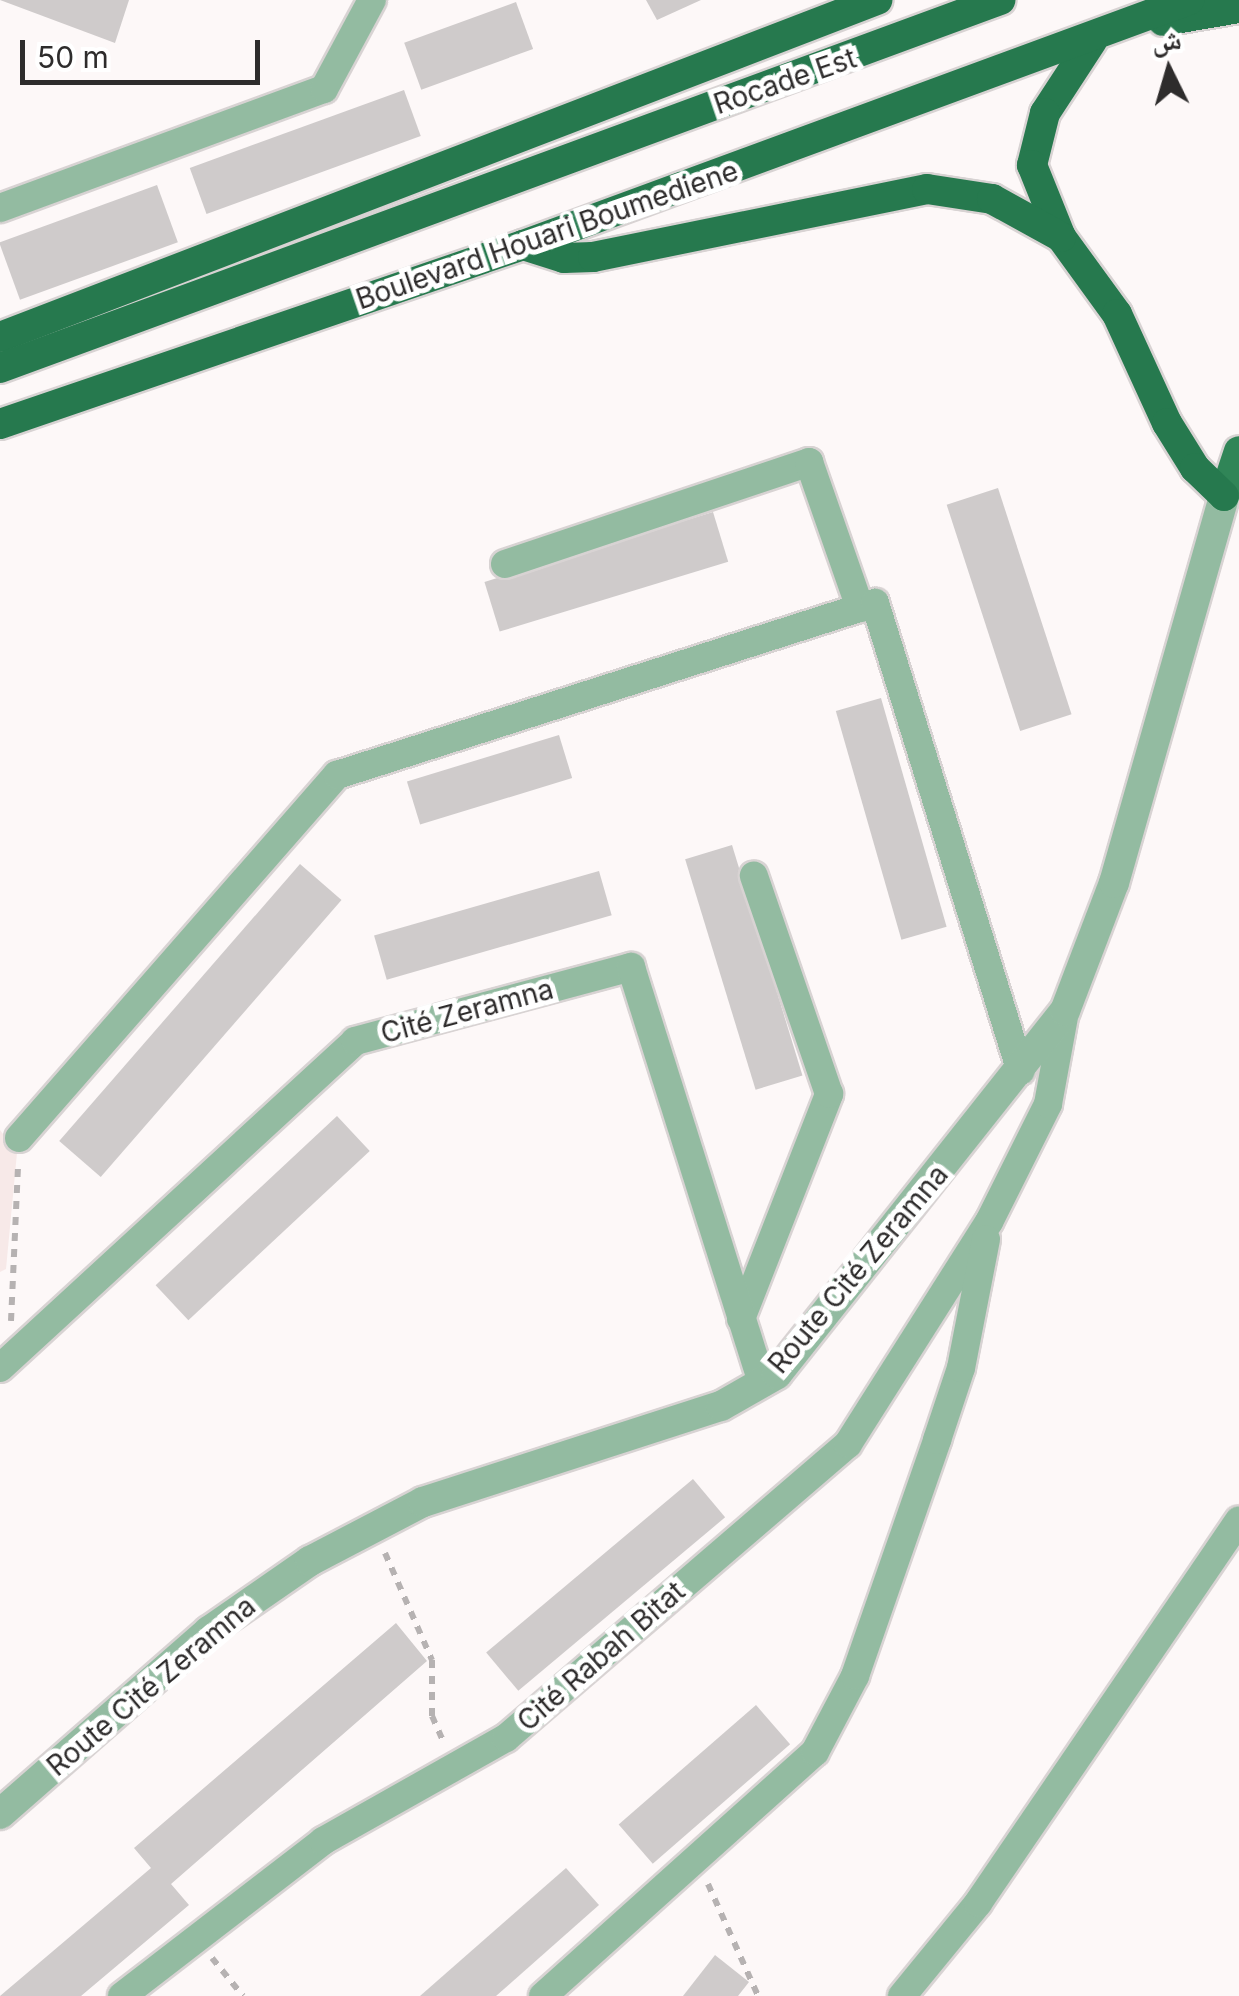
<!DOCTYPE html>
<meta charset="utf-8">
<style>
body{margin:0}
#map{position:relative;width:1239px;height:1996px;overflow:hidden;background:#fdf8f8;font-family:Inter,"Noto Naskh Arabic",sans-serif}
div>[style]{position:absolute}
.built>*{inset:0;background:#f7e9e8}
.building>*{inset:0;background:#cfcbcb;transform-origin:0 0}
.path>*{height:6px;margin-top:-3px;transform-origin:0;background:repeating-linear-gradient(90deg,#b6b2b2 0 8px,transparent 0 16px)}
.roads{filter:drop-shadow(2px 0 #d8d3d3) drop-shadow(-2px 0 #d8d3d3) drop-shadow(0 2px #d8d3d3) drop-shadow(0 -2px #d8d3d3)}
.minor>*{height:28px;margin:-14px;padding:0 14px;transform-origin:14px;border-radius:14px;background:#93bba1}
.tertiary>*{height:30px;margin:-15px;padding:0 15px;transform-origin:15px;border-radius:15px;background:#93bba1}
.primary>*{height:30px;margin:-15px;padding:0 15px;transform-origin:15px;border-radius:15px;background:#308557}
.trunk>*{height:30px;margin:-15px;padding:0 15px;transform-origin:15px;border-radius:15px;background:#26794e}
span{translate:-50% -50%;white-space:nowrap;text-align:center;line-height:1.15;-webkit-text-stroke:10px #fff;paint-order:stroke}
.street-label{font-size:28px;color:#2e2c2c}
.north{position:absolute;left:1119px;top:20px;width:100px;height:100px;-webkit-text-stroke:8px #fff;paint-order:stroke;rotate:355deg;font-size:28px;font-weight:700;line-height:40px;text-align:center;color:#2e2c2c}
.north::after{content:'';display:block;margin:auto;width:35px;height:45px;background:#2e2c2c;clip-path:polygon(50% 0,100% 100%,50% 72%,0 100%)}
.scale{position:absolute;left:20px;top:40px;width:240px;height:45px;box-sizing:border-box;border:5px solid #2e2c2c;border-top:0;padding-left:12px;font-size:30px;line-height:35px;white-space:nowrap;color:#2e2c2c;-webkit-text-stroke:8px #fff;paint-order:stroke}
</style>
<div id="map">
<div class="built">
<i style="clip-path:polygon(0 1130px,17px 1153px,6px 1269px,0 1272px)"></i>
</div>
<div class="building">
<i style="clip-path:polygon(0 0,129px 0,115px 43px)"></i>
<i style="clip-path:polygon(646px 0,701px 0,657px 20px)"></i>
<i style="left:516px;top:2px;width:50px;height:119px;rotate:70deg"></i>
<i style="left:404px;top:90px;width:49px;height:228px;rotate:70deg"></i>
<i style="left:157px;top:185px;width:61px;height:168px;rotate:70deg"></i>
<i style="left:998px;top:488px;width:238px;height:54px;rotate:72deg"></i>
<i style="left:713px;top:512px;width:52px;height:239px;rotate:73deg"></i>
<i style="left:881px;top:698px;width:238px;height:47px;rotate:74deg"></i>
<i style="left:559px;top:735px;width:45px;height:159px;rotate:73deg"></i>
<i style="left:732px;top:845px;width:241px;height:49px;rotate:73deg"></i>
<i style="left:300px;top:864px;width:55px;height:367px;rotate:41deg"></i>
<i style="left:599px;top:871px;width:46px;height:234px;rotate:74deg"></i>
<i style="left:337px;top:1116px;width:48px;height:248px;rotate:47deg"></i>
<i style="left:693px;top:1479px;width:50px;height:270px;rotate:50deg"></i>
<i style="clip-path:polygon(396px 1623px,427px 1661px,171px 1884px,189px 1905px,81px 1996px,0 1996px,151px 1868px,134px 1848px)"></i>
<i style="left:756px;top:1705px;width:52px;height:182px;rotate:49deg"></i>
<i style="clip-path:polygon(566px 1868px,599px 1905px,496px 1996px,420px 1996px)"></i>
<i style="clip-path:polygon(715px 1955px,749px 1982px,738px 1996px,683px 1996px)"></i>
</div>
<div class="path">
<i style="left:11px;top:1321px;width:157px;rotate:-87.4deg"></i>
<i style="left:385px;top:1553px;width:117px;rotate:66.3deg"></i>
<i style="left:432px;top:1660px;width:56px;rotate:90deg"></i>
<i style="left:432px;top:1716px;width:30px;rotate:66deg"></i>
<i style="left:708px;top:1884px;width:123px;rotate:65.9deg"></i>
<i style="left:212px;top:1958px;width:49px;rotate:50.8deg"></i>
</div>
<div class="roads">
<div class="minor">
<i style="left:0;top:208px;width:345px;rotate:-20.2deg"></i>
<i style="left:324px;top:89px;width:101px;rotate:-61.7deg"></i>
<i style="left:505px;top:564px;width:321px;rotate:-18.5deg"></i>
<i style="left:809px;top:462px;width:155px;rotate:70.7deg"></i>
<i style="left:19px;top:1138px;width:483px;rotate:-48.8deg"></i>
<i style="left:337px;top:775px;width:565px;rotate:-17.73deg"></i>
<i style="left:875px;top:603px;width:490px;rotate:72.7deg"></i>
<i style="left:741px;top:1319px;width:242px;rotate:-68.6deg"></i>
<i style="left:829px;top:1094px;width:231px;rotate:-109deg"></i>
<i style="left:0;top:1368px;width:483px;rotate:-42.6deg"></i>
<i style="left:355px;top:1041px;width:286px;rotate:-15deg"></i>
<i style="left:631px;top:967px;width:436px;rotate:72.5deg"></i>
<i style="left:122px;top:1996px;width:254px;rotate:-37.6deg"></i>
<i style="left:323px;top:1841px;width:210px;rotate:-29.4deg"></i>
<i style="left:506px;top:1738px;width:451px;rotate:-40.7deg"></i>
<i style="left:848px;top:1444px;width:263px;rotate:-57.6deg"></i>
<i style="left:989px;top:1222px;width:132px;rotate:-63.4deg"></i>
<i style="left:1048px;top:1104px;width:95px;rotate:-79.6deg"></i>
<i style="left:543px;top:1996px;width:365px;rotate:-41.9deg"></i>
<i style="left:815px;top:1752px;width:86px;rotate:-62.2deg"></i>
<i style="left:855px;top:1676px;width:250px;rotate:-70.8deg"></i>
<i style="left:937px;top:1440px;width:76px;rotate:-71.6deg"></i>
<i style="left:961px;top:1368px;width:131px;rotate:-79deg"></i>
<i style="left:902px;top:1996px;width:120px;rotate:-50.7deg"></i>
<i style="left:978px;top:1903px;width:463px;rotate:-55.7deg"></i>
</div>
<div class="tertiary">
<i style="left:0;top:1814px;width:278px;rotate:-41.2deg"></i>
<i style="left:209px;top:1631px;width:123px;rotate:-34.7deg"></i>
<i style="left:310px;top:1561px;width:127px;rotate:-27.6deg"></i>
<i style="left:423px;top:1502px;width:313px;rotate:-17.9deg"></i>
<i style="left:721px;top:1406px;width:64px;rotate:-29.7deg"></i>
<i style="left:777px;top:1374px;width:463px;rotate:-51.6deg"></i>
<i style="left:1065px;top:1011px;width:137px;rotate:-69.1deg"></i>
<i style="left:1114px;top:883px;width:402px;rotate:-74.1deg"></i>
</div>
<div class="primary">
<i style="left:1224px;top:496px;width:47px;rotate:-71.6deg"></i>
</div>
<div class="trunk">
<i style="left:1163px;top:21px;width:77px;rotate:-9.7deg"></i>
<i style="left:1092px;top:41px;width:86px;rotate:123.1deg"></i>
<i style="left:1045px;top:113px;width:54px;rotate:104deg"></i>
<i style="left:1032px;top:165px;width:78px;rotate:68.1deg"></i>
<i style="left:1061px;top:237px;width:95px;rotate:54deg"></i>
<i style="left:1117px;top:314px;width:120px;rotate:65.4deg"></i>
<i style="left:1167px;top:423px;width:53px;rotate:58.1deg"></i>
<i style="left:1195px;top:468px;width:40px;rotate:44deg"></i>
<i style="left:523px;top:245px;width:43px;rotate:17.6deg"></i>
<i style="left:564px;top:258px;width:29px;rotate:-2deg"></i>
<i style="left:593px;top:257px;width:341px;rotate:-11.5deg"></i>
<i style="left:927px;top:189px;width:66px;rotate:8.7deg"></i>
<i style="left:992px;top:199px;width:79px;rotate:28.8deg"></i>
<i style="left:0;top:337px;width:940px;rotate:-21.02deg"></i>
<i style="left:0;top:368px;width:1066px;rotate:-20.2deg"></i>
<i style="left:0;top:424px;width:553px;rotate:-18.89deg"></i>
<i style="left:523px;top:245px;width:710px;rotate:-20.2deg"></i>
</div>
</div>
<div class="street-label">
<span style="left:785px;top:81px;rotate:-19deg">Rocade Est</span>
<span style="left:547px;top:235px;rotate:-19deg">Boulevard Houari Boumediene</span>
<span style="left:467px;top:1011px;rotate:-15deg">Cité Zeramna</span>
<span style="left:858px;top:1269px;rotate:-50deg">Route Cité Zeramna</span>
<span style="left:601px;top:1656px;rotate:-41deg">Cité Rabah Bitat</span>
<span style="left:151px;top:1686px;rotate:-40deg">Route Cité Zeramna</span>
</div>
<div class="north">ش</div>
<div class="scale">50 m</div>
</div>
